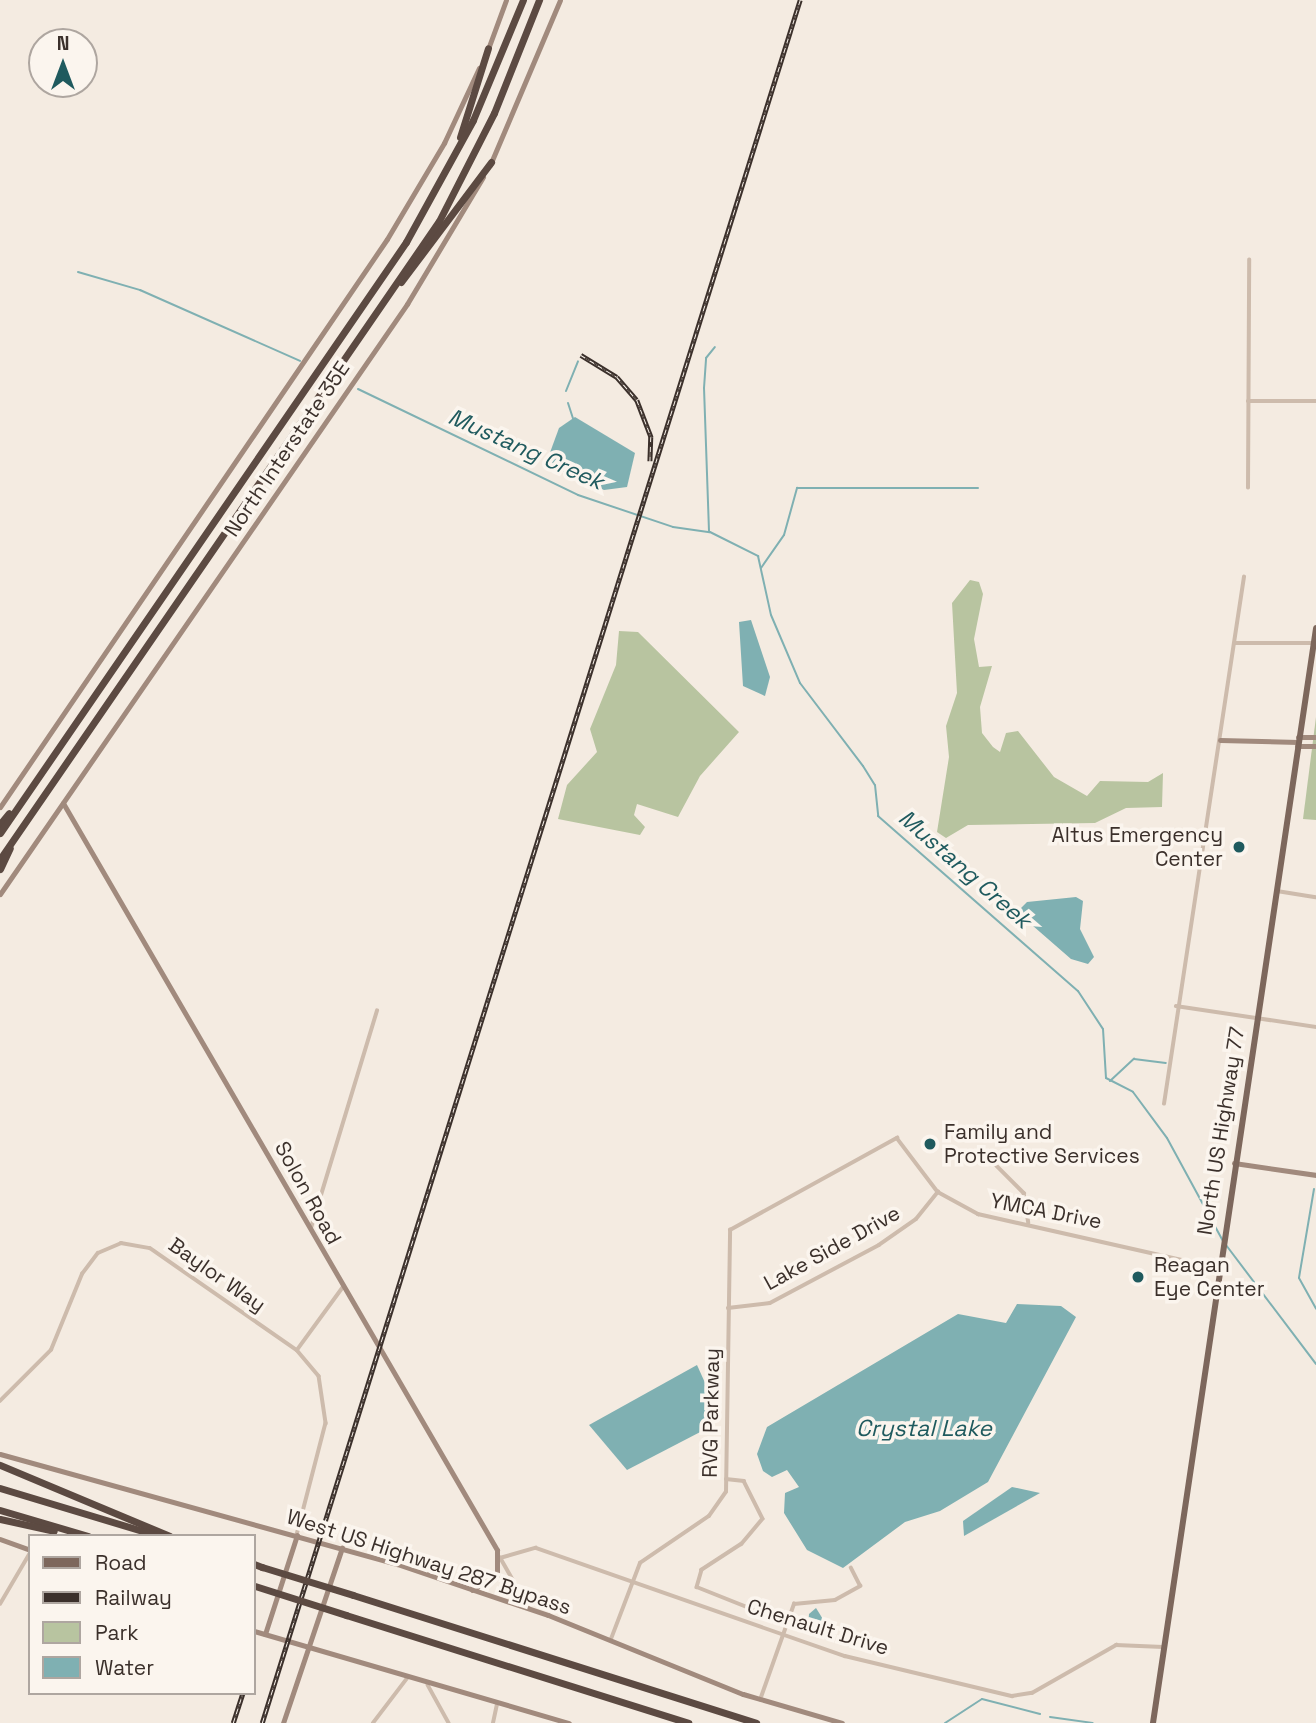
<!DOCTYPE html>
<style>
body{margin:0}
#map{position:relative;width:1316px;height:1723px;overflow:hidden;background:#f4ebe1;font-family:"Space Grotesk",sans-serif}
div>[style]{position:absolute}
.green>*{inset:0;background:#b8c4a0}
.water>*{inset:0;background:#7fb0b2}
.stream>*{height:2px;margin:-1px;padding:0 1px;transform-origin:1px;border-radius:1px;background:#7fb0b2}
.street>*{height:3.5px;margin:-1.75px;padding:0 1.75px;transform-origin:1.75px;border-radius:1.75px;background:#cdbbac}
.secondary>*{height:5px;margin:-2.5px;padding:0 2.5px;transform-origin:2.5px;border-radius:2.5px;background:#a18a7d}
.primary>*{height:6px;margin:-3px;padding:0 3px;transform-origin:3px;border-radius:3px;background:#7d675c}
.highway>*{height:7px;margin:-3.5px;padding:0 3.5px;transform-origin:3.5px;border-radius:3.5px;background:#5c4a42}
.rail>*{height:4.5px;margin-top:-2.25px;transform-origin:0;background:repeating-linear-gradient(90deg,#fbf5ee 0 5px,#3b302b 0 10px);box-sizing:border-box;border-block:2px solid #3b302b}
.highway-bridge>*{height:7px;margin:-3.5px;padding:0 3.5px;transform-origin:3.5px;border-radius:3.5px;background:#5c4a42}
.dots>*{width:19px;height:19px;translate:-50% -50%;box-sizing:border-box;border:4px solid #fbf5ee;border-radius:50%}
span{translate:-50% -50%;white-space:nowrap;text-align:center;line-height:1.15;-webkit-text-stroke:7px #fbf5ee;paint-order:stroke}
.street-label{font-size:21px;color:#3b302b}
.poi-label{font-size:21px;color:#3b302b}
.right{translate:-100% -50%;text-align:right}
.left{translate:0 -50%;text-align:left}
.water-label{font-size:23px;color:#1f5a5e;font-style:italic}
.legend{position:absolute;left:28px;top:1534px;width:228px;height:161px;box-sizing:border-box;background:#fbf5ee;border:2px solid #aea6a0;margin:0;padding:9px 12px;list-style:none;font-size:21px;color:#3b302b}
.legend li{display:flex;align-items:center;gap:14px;height:35px}
.legend b{width:35px;border:2px solid #aea6a0}
.north{position:absolute;left:28px;top:28px;width:70px;height:70px;box-sizing:border-box;background:#fbf5ee;border:2px solid #aea6a0;border-radius:50%;rotate:0deg;font-size:19px;font-weight:700;line-height:28px;text-align:center;color:#3b302b}
.north::after{content:'';display:block;margin:auto;width:24px;height:32px;background:#1f5a5e;clip-path:polygon(50% 0,100% 100%,50% 72%,0 100%)}
</style>
<div id="map">
<div class="green">
<i style="clip-path:polygon(970px 580px,979px 582px,983px 594px,974px 639px,979px 667px,992px 666px,980px 707px,982px 733px,993px 747px,1000px 752px,1006px 733px,1018px 731px,1054px 777px,1087px 796px,1100px 781px,1148px 782px,1163px 773px,1162px 807px,1126px 808px,1095px 823px,968px 825px,946px 838px,937px 832px,949px 757px,946px 726px,957px 693px,952px 603px)"></i>
<i style="clip-path:polygon(619px 631px,638px 632px,739px 732px,700px 776px,678px 817px,637px 804px,634px 815px,645px 827px,640px 835px,558px 819px,567px 785px,597px 752px,590px 729px,616px 665px)"></i>
<i style="clip-path:polygon(1316px 717px,1316px 820px,1303px 819px)"></i>
</div>
<div class="water">
<i style="clip-path:polygon(575px 417px,635px 453px,627px 487px,604px 490px,559px 470px,548px 458px,559px 428px)"></i>
<i style="clip-path:polygon(751px 620px,770px 677px,765px 696px,743px 686px,739px 622px)"></i>
<i style="clip-path:polygon(1076px 897px,1083px 901px,1080px 929px,1094px 957px,1088px 964px,1071px 959px,1017px 912px,1027px 902px)"></i>
<i style="clip-path:polygon(1017px 1304px,1061px 1306px,1076px 1317px,988px 1482px,940px 1511px,905px 1522px,843px 1568px,807px 1550px,784px 1513px,785px 1493px,799px 1487px,787px 1470px,772px 1477px,763px 1471px,757px 1454px,767px 1427px,958px 1314px,1006px 1323px)"></i>
<i style="clip-path:polygon(697px 1365px,706px 1385px,706px 1429px,627px 1470px,589px 1425px)"></i>
<i style="clip-path:polygon(1012px 1487px,1040px 1493px,964px 1536px,963px 1521px)"></i>
<i style="clip-path:polygon(816px 1608px,834px 1637px,833px 1641px,808px 1630px,809px 1614px)"></i>
</div>
<div class="stream">
<i style="left:78px;top:272px;width:65px;rotate:16.2deg"></i>
<i style="left:140px;top:290px;width:175px;rotate:23.9deg"></i>
<i style="left:358px;top:389px;width:244px;rotate:25.7deg"></i>
<i style="left:578px;top:495px;width:100px;rotate:18.6deg"></i>
<i style="left:673px;top:527px;width:37px;rotate:8deg"></i>
<i style="left:710px;top:532px;width:54px;rotate:26.6deg"></i>
<i style="left:758px;top:556px;width:60px;rotate:77.6deg"></i>
<i style="left:771px;top:615px;width:74px;rotate:66.9deg"></i>
<i style="left:800px;top:683px;width:104px;rotate:52.8deg"></i>
<i style="left:863px;top:766px;width:22px;rotate:58deg"></i>
<i style="left:875px;top:785px;width:31px;rotate:84deg"></i>
<i style="left:878px;top:816px;width:266px;rotate:41.2deg"></i>
<i style="left:1078px;top:991px;width:45px;rotate:56.7deg"></i>
<i style="left:1103px;top:1029px;width:49px;rotate:86.5deg"></i>
<i style="left:1106px;top:1078px;width:30px;rotate:27deg"></i>
<i style="left:1133px;top:1092px;width:57px;rotate:53.5deg"></i>
<i style="left:1167px;top:1138px;width:117px;rotate:61.5deg"></i>
<i style="left:566px;top:391px;width:32px;rotate:-68deg"></i>
<i style="left:568px;top:403px;width:16px;rotate:72deg"></i>
<i style="left:709px;top:531px;width:143px;rotate:-92deg"></i>
<i style="left:704px;top:388px;width:30px;rotate:-86deg"></i>
<i style="left:706px;top:358px;width:14px;rotate:-51deg"></i>
<i style="left:761px;top:568px;width:40px;rotate:-55.1deg"></i>
<i style="left:784px;top:535px;width:49px;rotate:-74.5deg"></i>
<i style="left:797px;top:488px;width:181px"></i>
<i style="left:1110px;top:1081px;width:33px;rotate:-43deg"></i>
<i style="left:1134px;top:1059px;width:32px;rotate:7deg"></i>
<i style="left:1314px;top:1189px;width:90px;rotate:99.6deg"></i>
<i style="left:1299px;top:1278px;width:35px;rotate:61deg"></i>
<i style="left:1226px;top:1245px;width:149px;rotate:52.9deg"></i>
<i style="left:1050px;top:1717px;width:43px;rotate:7.9deg"></i>
<i style="left:945px;top:1723px;width:44px;rotate:-33deg"></i>
<i style="left:982px;top:1699px;width:60px;rotate:14.5deg"></i>
</div>
<div class="street">
<i style="left:1248px;top:401px;width:68px"></i>
<i style="left:1248px;top:488px;width:228px;rotate:-89.7deg"></i>
<i style="left:1235px;top:643px;width:78px"></i>
<i style="left:1277px;top:891px;width:39px;rotate:9deg"></i>
<i style="left:1176px;top:1006px;width:142px;rotate:8.5deg"></i>
<i style="left:1164px;top:1104px;width:533px;rotate:-81.37deg"></i>
<i style="left:991px;top:1160px;width:47px;rotate:45deg"></i>
<i style="left:1024px;top:1193px;width:30px;rotate:81deg"></i>
<i style="left:311px;top:1228px;width:227px;rotate:-73.1deg"></i>
<i style="left:728px;top:1308px;width:42px;rotate:-6.8deg"></i>
<i style="left:770px;top:1303px;width:123px;rotate:-28deg"></i>
<i style="left:879px;top:1245px;width:45px;rotate:-35.1deg"></i>
<i style="left:916px;top:1219px;width:35px;rotate:-51deg"></i>
<i style="left:297px;top:1350px;width:78px;rotate:-53.9deg"></i>
<i style="left:0;top:1401px;width:72px;rotate:-45deg"></i>
<i style="left:51px;top:1350px;width:82px;rotate:-67.8deg"></i>
<i style="left:82px;top:1274px;width:26px;rotate:-53deg"></i>
<i style="left:98px;top:1253px;width:25px;rotate:-23deg"></i>
<i style="left:121px;top:1243px;width:29px;rotate:10deg"></i>
<i style="left:150px;top:1248px;width:179px;rotate:34.8deg"></i>
<i style="left:297px;top:1350px;width:34px;rotate:50deg"></i>
<i style="left:319px;top:1376px;width:48px;rotate:81.5deg"></i>
<i style="left:326px;top:1423px;width:116px;rotate:104.5deg"></i>
<i style="left:726px;top:1479px;width:18px;rotate:6deg"></i>
<i style="left:744px;top:1481px;width:42px;rotate:63.4deg"></i>
<i style="left:763px;top:1519px;width:33px;rotate:130deg"></i>
<i style="left:742px;top:1544px;width:48px;rotate:147deg"></i>
<i style="left:702px;top:1570px;width:18px;rotate:106deg"></i>
<i style="left:697px;top:1587px;width:97px;rotate:21.8deg"></i>
<i style="left:0;top:1604px;width:59px;rotate:-59.5deg"></i>
<i style="left:528px;top:1607px;width:56px;rotate:-119.7deg"></i>
<i style="left:500px;top:1558px;width:37px;rotate:-16deg"></i>
<i style="left:536px;top:1548px;width:327px;rotate:19.3deg"></i>
<i style="left:845px;top:1656px;width:172px;rotate:13.5deg"></i>
<i style="left:1012px;top:1696px;width:20px;rotate:-9deg"></i>
<i style="left:1032px;top:1693px;width:97px;rotate:-29.7deg"></i>
<i style="left:1116px;top:1645px;width:47px;rotate:2.4deg"></i>
<i style="left:611px;top:1639px;width:81px;rotate:-69.1deg"></i>
<i style="left:640px;top:1563px;width:83px;rotate:-34.3deg"></i>
<i style="left:709px;top:1516px;width:29px;rotate:-55deg"></i>
<i style="left:726px;top:1492px;width:262px;rotate:-89.1deg"></i>
<i style="left:730px;top:1230px;width:191px;rotate:-28.9deg"></i>
<i style="left:897px;top:1138px;width:68px;rotate:52.8deg"></i>
<i style="left:938px;top:1192px;width:46px;rotate:28.8deg"></i>
<i style="left:978px;top:1214px;width:246px;rotate:12.7deg"></i>
<i style="left:428px;top:1685px;width:43px;rotate:61.1deg"></i>
<i style="left:760px;top:1700px;width:102px;rotate:-70.5deg"></i>
<i style="left:794px;top:1604px;width:41px;rotate:-5.6deg"></i>
<i style="left:835px;top:1600px;width:29px;rotate:-29deg"></i>
<i style="left:860px;top:1586px;width:20px;rotate:-117deg"></i>
<i style="left:373px;top:1723px;width:58px;rotate:-52.7deg"></i>
<i style="left:493px;top:1723px;width:19px;rotate:-78deg"></i>
</div>
<div class="secondary">
<i style="left:488px;top:49px;width:52px;rotate:-69.8deg"></i>
<i style="left:490px;top:165px;width:179px;rotate:-67deg"></i>
<i style="left:1298px;top:737px;width:18px"></i>
<i style="left:1220px;top:740px;width:78px;rotate:1.5deg"></i>
<i style="left:1297px;top:746px;width:19px"></i>
<i style="left:63px;top:803px;width:864px;rotate:59.84deg"></i>
<i style="left:497px;top:1550px;width:25px;rotate:90deg"></i>
<i style="left:497px;top:1575px;width:29px;rotate:149deg"></i>
<i style="left:0;top:807px;width:687px;rotate:-55.73deg"></i>
<i style="left:387px;top:239px;width:112px;rotate:-59.3deg"></i>
<i style="left:444px;top:143px;width:83px;rotate:-65deg"></i>
<i style="left:0;top:894px;width:717px;rotate:-55.4deg"></i>
<i style="left:407px;top:304px;width:148px;rotate:-59.1deg"></i>
<i style="left:1234px;top:1163px;width:83px;rotate:8.3deg"></i>
<i style="left:0;top:1454px;width:412px;rotate:15.5deg"></i>
<i style="left:397px;top:1564px;width:159px;rotate:18.7deg"></i>
<i style="left:548px;top:1615px;width:210px;rotate:22.1deg"></i>
<i style="left:743px;top:1694px;width:103px;rotate:16.3deg"></i>
<i style="left:0;top:1539px;width:32px;rotate:20deg"></i>
<i style="left:254px;top:1631px;width:328px;rotate:16.3deg"></i>
<i style="left:265px;top:1634px;width:104px;rotate:-72.1deg"></i>
<i style="left:283px;top:1723px;width:185px;rotate:-71.4deg"></i>
</div>
<div class="primary">
<i style="left:1153px;top:1723px;width:1107px;rotate:-81.53deg"></i>
</div>
<div class="highway">
<i style="left:460px;top:137px;width:93px;rotate:-72.5deg"></i>
<i style="left:401px;top:282px;width:150px;rotate:-53.1deg"></i>
<i style="left:0;top:824px;width:14px;rotate:-51deg"></i>
<i style="left:0;top:833px;width:717px;rotate:-55.51deg"></i>
<i style="left:406px;top:242px;width:139px;rotate:-61.2deg"></i>
<i style="left:473px;top:120px;width:130px;rotate:-67.4deg"></i>
<i style="left:0;top:859px;width:774px;rotate:-55.47deg"></i>
<i style="left:439px;top:221px;width:121px;rotate:-63deg"></i>
<i style="left:494px;top:113px;width:122px;rotate:-68.3deg"></i>
<i style="left:0;top:869px;width:23px;rotate:-65deg"></i>
<i style="left:0;top:1465px;width:184px;rotate:22.7deg"></i>
<i style="left:0;top:1488px;width:166px;rotate:16.8deg"></i>
<i style="left:0;top:1510px;width:92px;rotate:16.5deg"></i>
<i style="left:0;top:1519px;width:55px;rotate:12.5deg"></i>
<i style="left:254px;top:1564px;width:9px;rotate:21deg"></i>
<i style="left:353px;top:1595px;width:423px;rotate:17.6deg"></i>
<i style="left:346px;top:1615px;width:359px;rotate:17.5deg"></i>
</div>
<div class="rail">
<i style="left:581px;top:355px;width:42px;rotate:31.4deg"></i>
<i style="left:617px;top:377px;width:30px;rotate:49deg"></i>
<i style="left:637px;top:400px;width:40px;rotate:69deg"></i>
<i style="left:651px;top:437px;width:24px;rotate:92deg"></i>
<i style="left:233px;top:1723px;width:32px;rotate:-72deg"></i>
<i style="left:262px;top:1723px;width:1805px;rotate:-72.66deg"></i>
</div>
<div class="highway-bridge">
<i style="left:262px;top:1567px;width:95px;rotate:17.1deg"></i>
<i style="left:255px;top:1586px;width:96px;rotate:17.7deg"></i>
</div>
<div class="dots">
<i style="left:1239px;top:847px;background:#1f5a5e"></i>
<i style="left:930px;top:1144px;background:#1f5a5e"></i>
<i style="left:1138px;top:1277px;background:#1f5a5e"></i>
</div>
<div class="street-label">
<span style="left:287px;top:449px;rotate:-56deg">North Interstate 35E</span>
<span style="left:1221px;top:1131px;rotate:-81deg">North US Highway 77</span>
<span style="left:308px;top:1193px;rotate:61deg">Solon Road</span>
<span style="left:1046px;top:1211px;rotate:11deg">YMCA Drive</span>
<span style="left:832px;top:1248px;rotate:-29deg">Lake Side Drive</span>
<span style="left:217px;top:1275px;rotate:35deg">Baylor Way</span>
<span style="left:711px;top:1413px;rotate:-89deg">RVG Parkway</span>
<span style="left:429px;top:1562px;rotate:18deg">West US Highway 287 Bypass</span>
<span style="left:818px;top:1627px;rotate:17deg">Chenault Drive</span>
</div>
<div class="poi-label">
<span class="right" style="left:1223px;top:847px">Altus Emergency<br>Center</span>
<span class="left" style="left:944px;top:1144px">Family and<br>Protective Services</span>
<span class="left" style="left:1154px;top:1277px">Reagan<br>Eye Center</span>
</div>
<div class="water-label">
<span style="left:526px;top:449px;rotate:24deg">Mustang Creek</span>
<span style="left:965px;top:869px;rotate:41deg">Mustang Creek</span>
<span style="left:924px;top:1428px">Crystal Lake</span>
</div>
<ul class="legend">
<li><b style="height:9px;background:#7d675c"></b>Road</li>
<li><b style="height:9px;background:#3b302b"></b>Railway</li>
<li><b style="height:19px;background:#b8c4a0"></b>Park</li>
<li><b style="height:19px;background:#7fb0b2"></b>Water</li>
</ul>
<div class="north">N</div>
</div>
